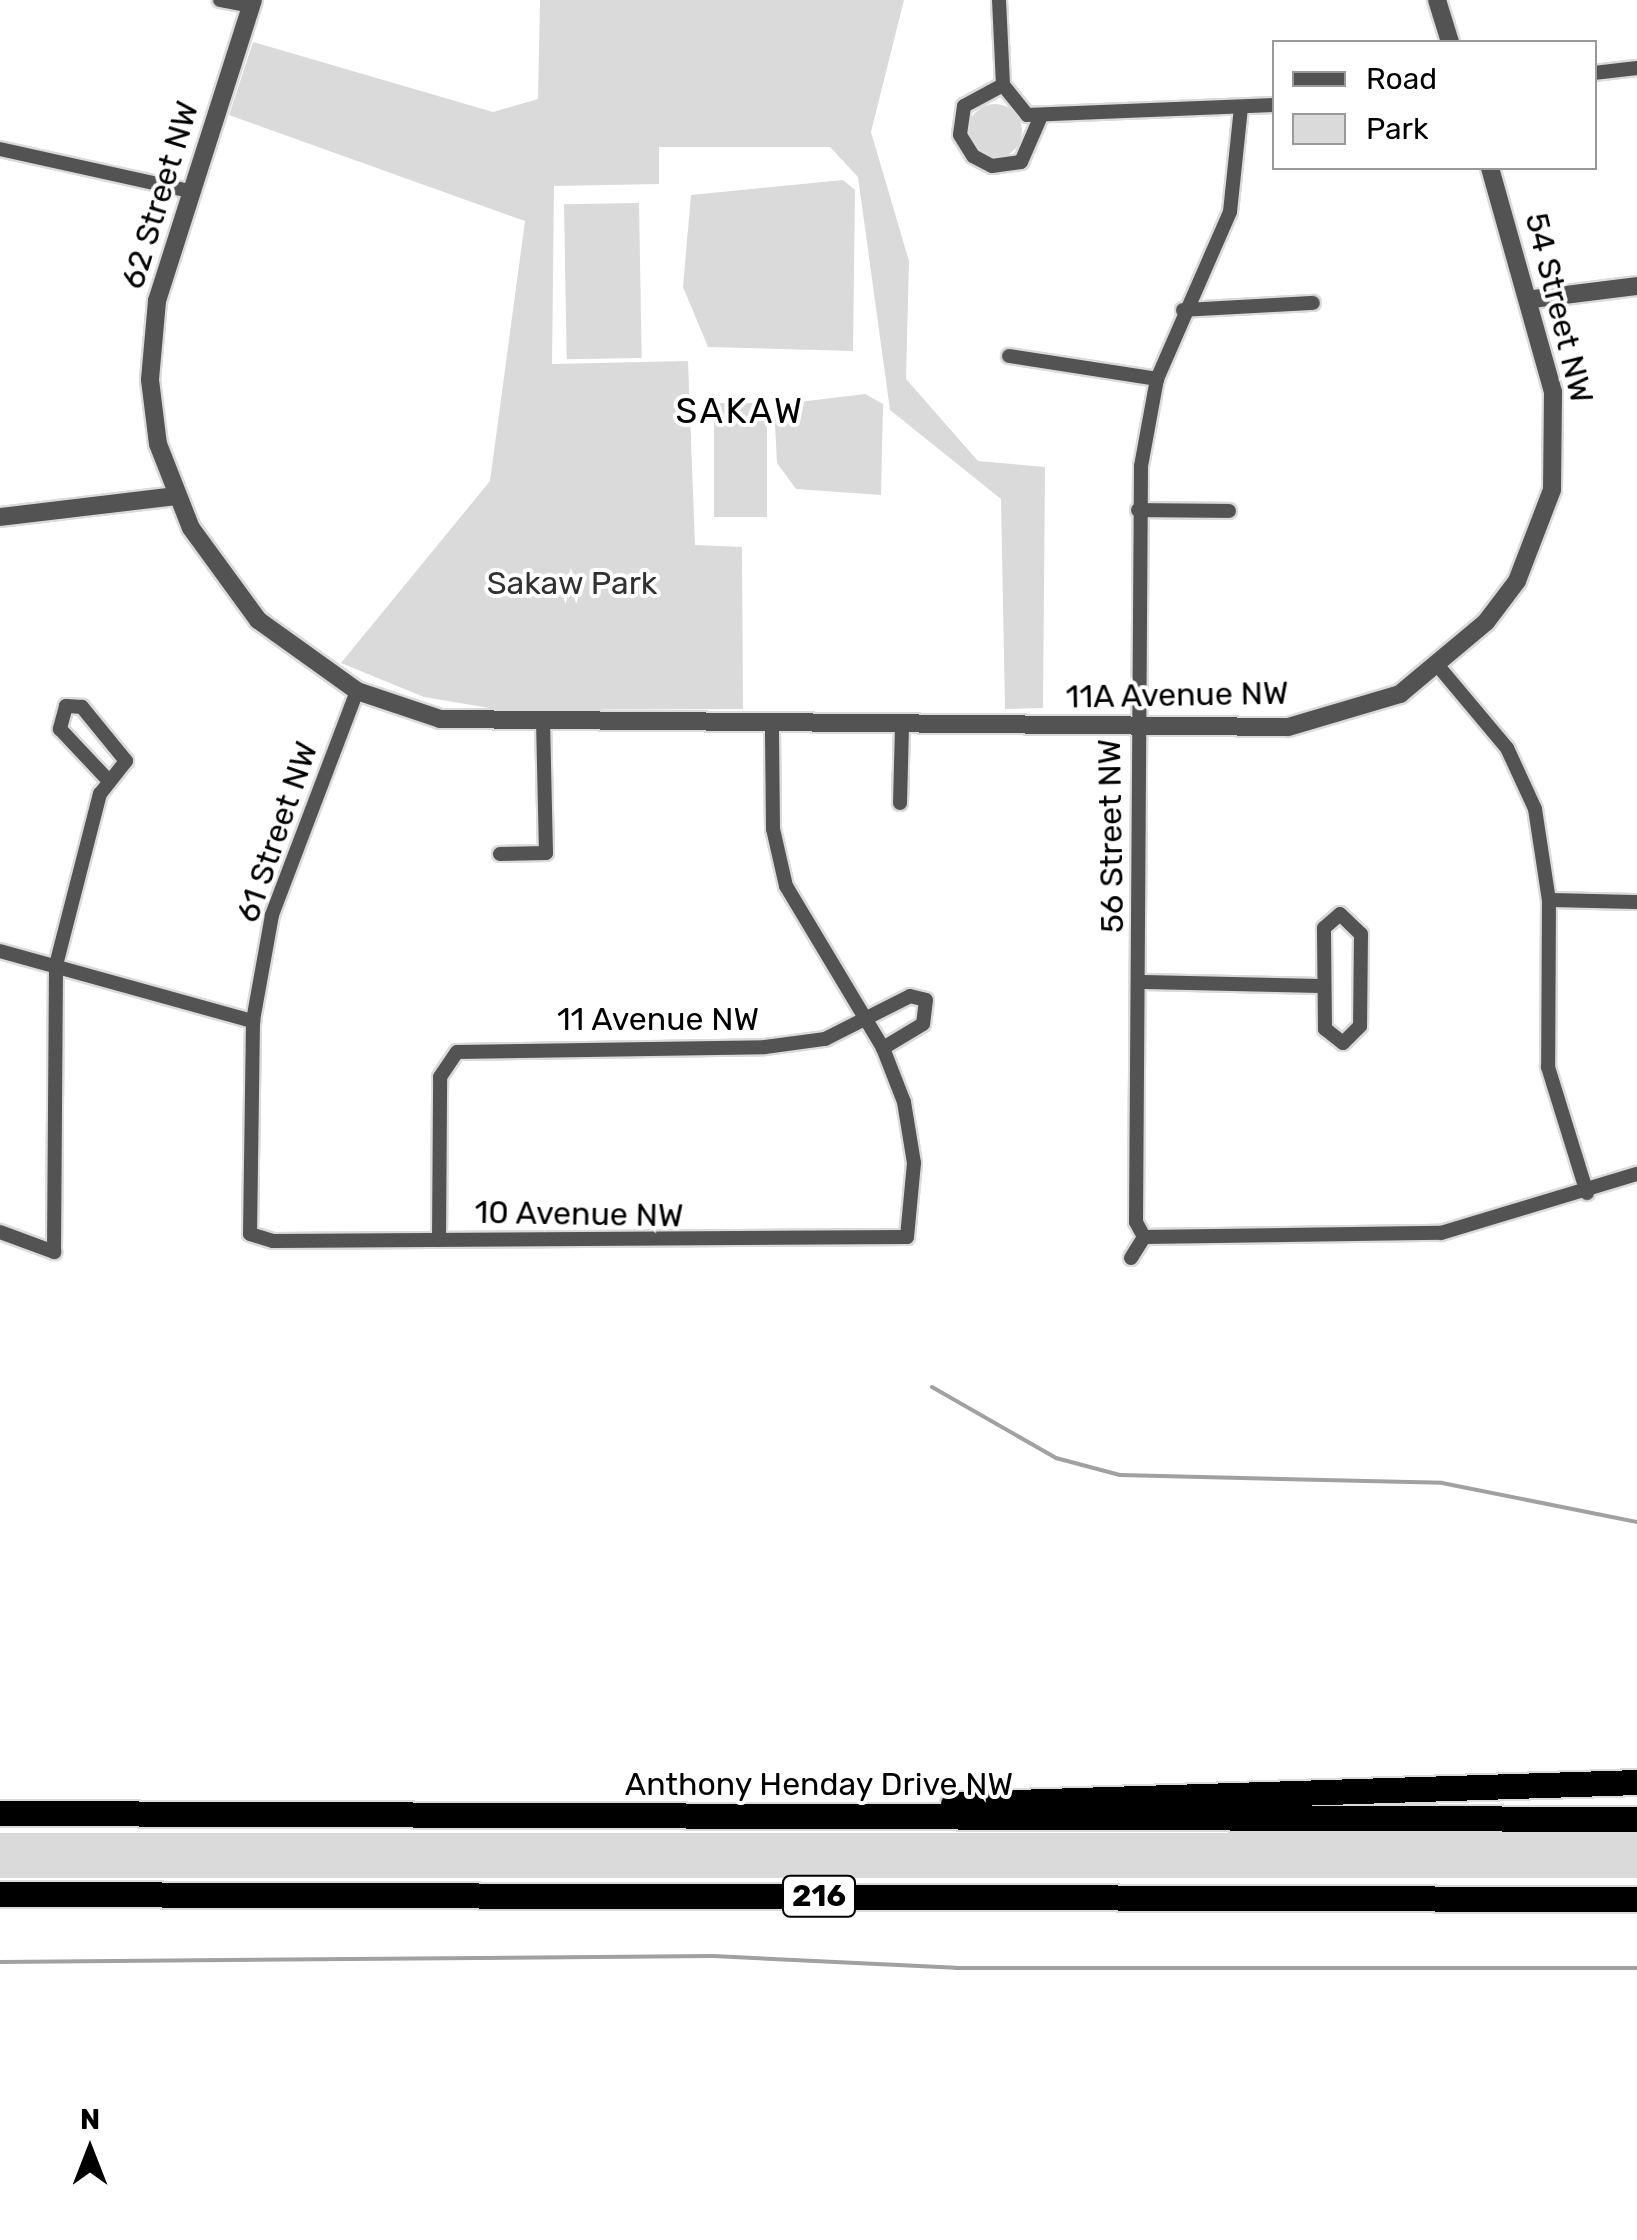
<!DOCTYPE html>
<style>
body{margin:0}
#map{position:relative;width:1637px;height:2240px;overflow:hidden;background:#fff;font-family:Rubik,sans-serif}
div>[style]{position:absolute}
.green>*{inset:0;background:#dadada;transform-origin:0 0}
.round{border-radius:50%}
.stream>*{height:4px;margin:-2px;padding:0 2px;transform-origin:2px;border-radius:2px;background:#a1a1a1}
.roads{filter:drop-shadow(2px 0 #dbdbdb) drop-shadow(-2px 0 #dbdbdb) drop-shadow(0 2px #dbdbdb) drop-shadow(0 -2px #dbdbdb)}
.minor>*{height:14px;margin:-7px;padding:0 7px;transform-origin:7px;border-radius:7px;background:#535353}
.tertiary>*{height:18px;margin:-9px;padding:0 9px;transform-origin:9px;border-radius:9px;background:#535353}
.motorway>*{height:25px;margin:-12.5px;padding:0 12.5px;transform-origin:12.5px;border-radius:12.5px;background:#000}
span{translate:-50% -50%;white-space:nowrap;text-align:center;line-height:1.15;-webkit-text-stroke:8px #fff;paint-order:stroke}
.shield-label span{padding:2px 8px;background:#fff;border:2px solid;border-radius:8px;-webkit-text-stroke-width:0}
.shield-label{font-size:30px;color:#000;font-weight:700}
.street-label{font-size:32px;color:#000}
.park-label{font-size:32px;color:#313131}
.neighbourhood-label{font-size:35px;color:#000;letter-spacing:2.5px}
.legend{position:absolute;left:1272px;top:40px;width:325px;height:130px;box-sizing:border-box;background:#fff;border:2px solid #999;margin:0;padding:12px 18px;list-style:none;font-size:30px;color:#000}
.legend li{display:flex;align-items:center;gap:20px;height:50px}
.legend b{width:50px;border:2px solid #999}
.north{position:absolute;left:40px;top:2100px;width:100px;height:100px;-webkit-text-stroke:8px #fff;paint-order:stroke;rotate:0deg;font-size:28px;font-weight:700;line-height:40px;text-align:center;color:#000}
.north::after{content:'';display:block;margin:auto;width:35px;height:45px;background:#000;clip-path:polygon(50% 0,100% 100%,50% 72%,0 100%)}
</style>
<div id="map">
<div class="green">
<i style="clip-path:polygon(540px 0,904px 0,871px 132px,909px 261px,906px 379px,978px 461px,1045px 467px,1043px 708px,1005px 709px,1001px 499px,890px 410px,858px 177px,830px 147px,659px 147px,659px 184px,554px 186px,552px 364px,688px 361px,695px 545px,742px 547px,743px 709px,501px 710px,424px 697px,341px 663px,490px 481px,525px 221px,229px 115px,253px 42px,493px 112px,538px 99px)"></i>
<i class="round" style="left:968px;top:104px;width:54px;height:54px"></i>
<i style="clip-path:polygon(843px 180px,855px 190px,853px 351px,708px 347px,683px 287px,691px 195px)"></i>
<i style="left:639px;top:203px;width:155px;height:75px;rotate:89deg"></i>
<i style="clip-path:polygon(865px 394px,883px 404px,881px 495px,796px 489px,777px 463px,774px 405px)"></i>
<i style="left:714px;top:403px;width:53px;height:114px"></i>
<i style="left:0;top:1833px;width:1637px;height:45px"></i>
</div>
<div class="stream">
<i style="left:932px;top:1387px;width:143px;rotate:29.8deg"></i>
<i style="left:1056px;top:1458px;width:66px;rotate:14.9deg"></i>
<i style="left:1120px;top:1475px;width:322px;rotate:1.4deg"></i>
<i style="left:1442px;top:1483px;width:199px;rotate:11.3deg"></i>
<i style="left:0;top:1962px;width:713px;rotate:-0.48deg"></i>
<i style="left:713px;top:1956px;width:243px;rotate:2.8deg"></i>
<i style="left:956px;top:1968px;width:681px"></i>
</div>
<div class="roads">
<div class="minor">
<i style="left:220px;top:0;width:31px;rotate:11deg"></i>
<i style="left:999px;top:0;width:85px;rotate:87.3deg"></i>
<i style="left:1003px;top:85px;width:38px;rotate:51deg"></i>
<i style="left:1027px;top:115px;width:247px;rotate:-2.3deg"></i>
<i style="left:1594px;top:73px;width:43px;rotate:-6.6deg"></i>
<i style="left:1003px;top:85px;width:44px;rotate:151.7deg"></i>
<i style="left:964px;top:106px;width:29px;rotate:98deg"></i>
<i style="left:960px;top:135px;width:25px;rotate:58deg"></i>
<i style="left:973px;top:156px;width:21px;rotate:28deg"></i>
<i style="left:992px;top:166px;width:29px;rotate:-8deg"></i>
<i style="left:1021px;top:162px;width:50px;rotate:-66.5deg"></i>
<i style="left:0;top:149px;width:194px;rotate:12.5deg"></i>
<i style="left:1183px;top:310px;width:130px;rotate:-3.1deg"></i>
<i style="left:1009px;top:356px;width:150px;rotate:8.8deg"></i>
<i style="left:1138px;top:510px;width:91px;rotate:0.6deg"></i>
<i style="left:1439px;top:667px;width:106px;rotate:50deg"></i>
<i style="left:1507px;top:748px;width:67px;rotate:65.3deg"></i>
<i style="left:1535px;top:809px;width:92px;rotate:81.3deg"></i>
<i style="left:1549px;top:900px;width:167px;rotate:90.3deg"></i>
<i style="left:1548px;top:1067px;width:132px;rotate:72.8deg"></i>
<i style="left:357px;top:691px;width:240px;rotate:110.8deg"></i>
<i style="left:272px;top:915px;width:108px;rotate:100.2deg"></i>
<i style="left:253px;top:1021px;width:213px;rotate:90.8deg"></i>
<i style="left:250px;top:1234px;width:24px;rotate:17deg"></i>
<i style="left:273px;top:1241px;width:634px;rotate:-0.36deg"></i>
<i style="left:907px;top:1237px;width:74px;rotate:-84.6deg"></i>
<i style="left:914px;top:1163px;width:62px;rotate:-99.3deg"></i>
<i style="left:904px;top:1102px;width:58px;rotate:-111.3deg"></i>
<i style="left:883px;top:1048px;width:189px;rotate:-120.9deg"></i>
<i style="left:786px;top:886px;width:58px;rotate:-102.8deg"></i>
<i style="left:773px;top:829px;width:101px;rotate:-90.6deg"></i>
<i style="left:900px;top:803px;width:76px;rotate:-88.5deg"></i>
<i style="left:500px;top:854px;width:46px;rotate:-1.2deg"></i>
<i style="left:546px;top:853px;width:128px;rotate:-91.3deg"></i>
<i style="left:1549px;top:900px;width:88px;rotate:1.3deg"></i>
<i style="left:1340px;top:914px;width:29px;rotate:44deg"></i>
<i style="left:1361px;top:934px;width:92px;rotate:90.6deg"></i>
<i style="left:1360px;top:1026px;width:24px;rotate:135deg"></i>
<i style="left:1343px;top:1043px;width:23px;rotate:-142deg"></i>
<i style="left:1325px;top:1029px;width:101px;rotate:-90.6deg"></i>
<i style="left:1324px;top:928px;width:21px;rotate:-41deg"></i>
<i style="left:0;top:951px;width:263px;rotate:15.5deg"></i>
<i style="left:1141px;top:982px;width:183px;rotate:1.3deg"></i>
<i style="left:0;top:1232px;width:58px;rotate:20.3deg"></i>
<i style="left:54px;top:1252px;width:287px;rotate:-89.6deg"></i>
<i style="left:56px;top:965px;width:177px;rotate:-75.6deg"></i>
<i style="left:100px;top:794px;width:42px;rotate:-51.8deg"></i>
<i style="left:126px;top:761px;width:70px;rotate:-129.2deg"></i>
<i style="left:82px;top:707px;width:16px;rotate:-176deg"></i>
<i style="left:66px;top:706px;width:24px;rotate:105deg"></i>
<i style="left:60px;top:729px;width:70px;rotate:46.7deg"></i>
<i style="left:1144px;top:1237px;width:297px;rotate:-0.8deg"></i>
<i style="left:1441px;top:1233px;width:205px;rotate:-16.8deg"></i>
<i style="left:439px;top:1240px;width:163px;rotate:-89.6deg"></i>
<i style="left:440px;top:1077px;width:30px;rotate:-56deg"></i>
<i style="left:457px;top:1052px;width:308px;rotate:-0.9deg"></i>
<i style="left:765px;top:1047px;width:61px;rotate:-7.6deg"></i>
<i style="left:825px;top:1039px;width:95px;rotate:-26.8deg"></i>
<i style="left:910px;top:996px;width:16px;rotate:14deg"></i>
<i style="left:926px;top:1000px;width:24px;rotate:97deg"></i>
<i style="left:923px;top:1024px;width:47px;rotate:149deg"></i>
<i style="left:1131px;top:1258px;width:25px;rotate:-58deg"></i>
<i style="left:1144px;top:1237px;width:17px;rotate:-118deg"></i>
<i style="left:1136px;top:1222px;width:756px;rotate:-89.62deg"></i>
<i style="left:1141px;top:466px;width:88px;rotate:-79.6deg"></i>
<i style="left:1157px;top:379px;width:182px;rotate:-66.4deg"></i>
<i style="left:1230px;top:212px;width:105px;rotate:-84deg"></i>
</div>
<div class="tertiary">
<i style="left:253px;top:0;width:316px;rotate:107.7deg"></i>
<i style="left:157px;top:301px;width:79px;rotate:95.1deg"></i>
<i style="left:150px;top:380px;width:64px;rotate:82.9deg"></i>
<i style="left:158px;top:444px;width:90px;rotate:68.6deg"></i>
<i style="left:191px;top:528px;width:114px;rotate:53.9deg"></i>
<i style="left:258px;top:620px;width:122px;rotate:35.6deg"></i>
<i style="left:357px;top:691px;width:88px;rotate:18.6deg"></i>
<i style="left:440px;top:719px;width:848px;rotate:0.54deg"></i>
<i style="left:1288px;top:727px;width:117px;rotate:-16.4deg"></i>
<i style="left:1400px;top:694px;width:112px;rotate:-39.9deg"></i>
<i style="left:1486px;top:622px;width:51px;rotate:-52.9deg"></i>
<i style="left:1517px;top:581px;width:97px;rotate:-69deg"></i>
<i style="left:1552px;top:490px;width:98px;rotate:-89.4deg"></i>
<i style="left:1553px;top:392px;width:233px;rotate:-105.7deg"></i>
<i style="left:1437px;top:0;width:44px;rotate:72.8deg"></i>
<i style="left:1533px;top:299px;width:105px;rotate:-7.1deg"></i>
<i style="left:0;top:517px;width:177px;rotate:-6.8deg"></i>
</div>
<div class="motorway">
<i style="left:953px;top:1804px;width:684px;rotate:-1.84deg"></i>
<i style="left:0;top:1813px;width:1637px;rotate:0.21deg"></i>
<i style="left:0;top:1894px;width:1637px;rotate:0.18deg"></i>
</div>
</div>
<div class="shield-label">
<span style="left:819px;top:1896px">216</span>
</div>
<div class="street-label">
<span style="left:160px;top:195px;rotate:-73deg">62 Street NW</span>
<span style="left:1559px;top:308px;rotate:76deg">54 Street NW</span>
<span style="left:1177px;top:695px;rotate:-1deg">11A Avenue NW</span>
<span style="left:277px;top:832px;rotate:-71deg">61 Street NW</span>
<span style="left:1111px;top:836px;rotate:-91deg">56 Street NW</span>
<span style="left:658px;top:1019px">11 Avenue NW</span>
<span style="left:579px;top:1214px;rotate:1deg">10 Avenue NW</span>
<span style="left:819px;top:1784px">Anthony Henday Drive NW</span>
</div>
<div class="park-label">
<span style="left:572px;top:583px">Sakaw Park</span>
</div>
<div class="neighbourhood-label">
<span style="left:740px;top:411px">SAKAW</span>
</div>
<ul class="legend">
<li><b style="height:12px;background:#535353"></b>Road</li>
<li><b style="height:28px;background:#dadada"></b>Park</li>
</ul>
<div class="north">N</div>
</div>
